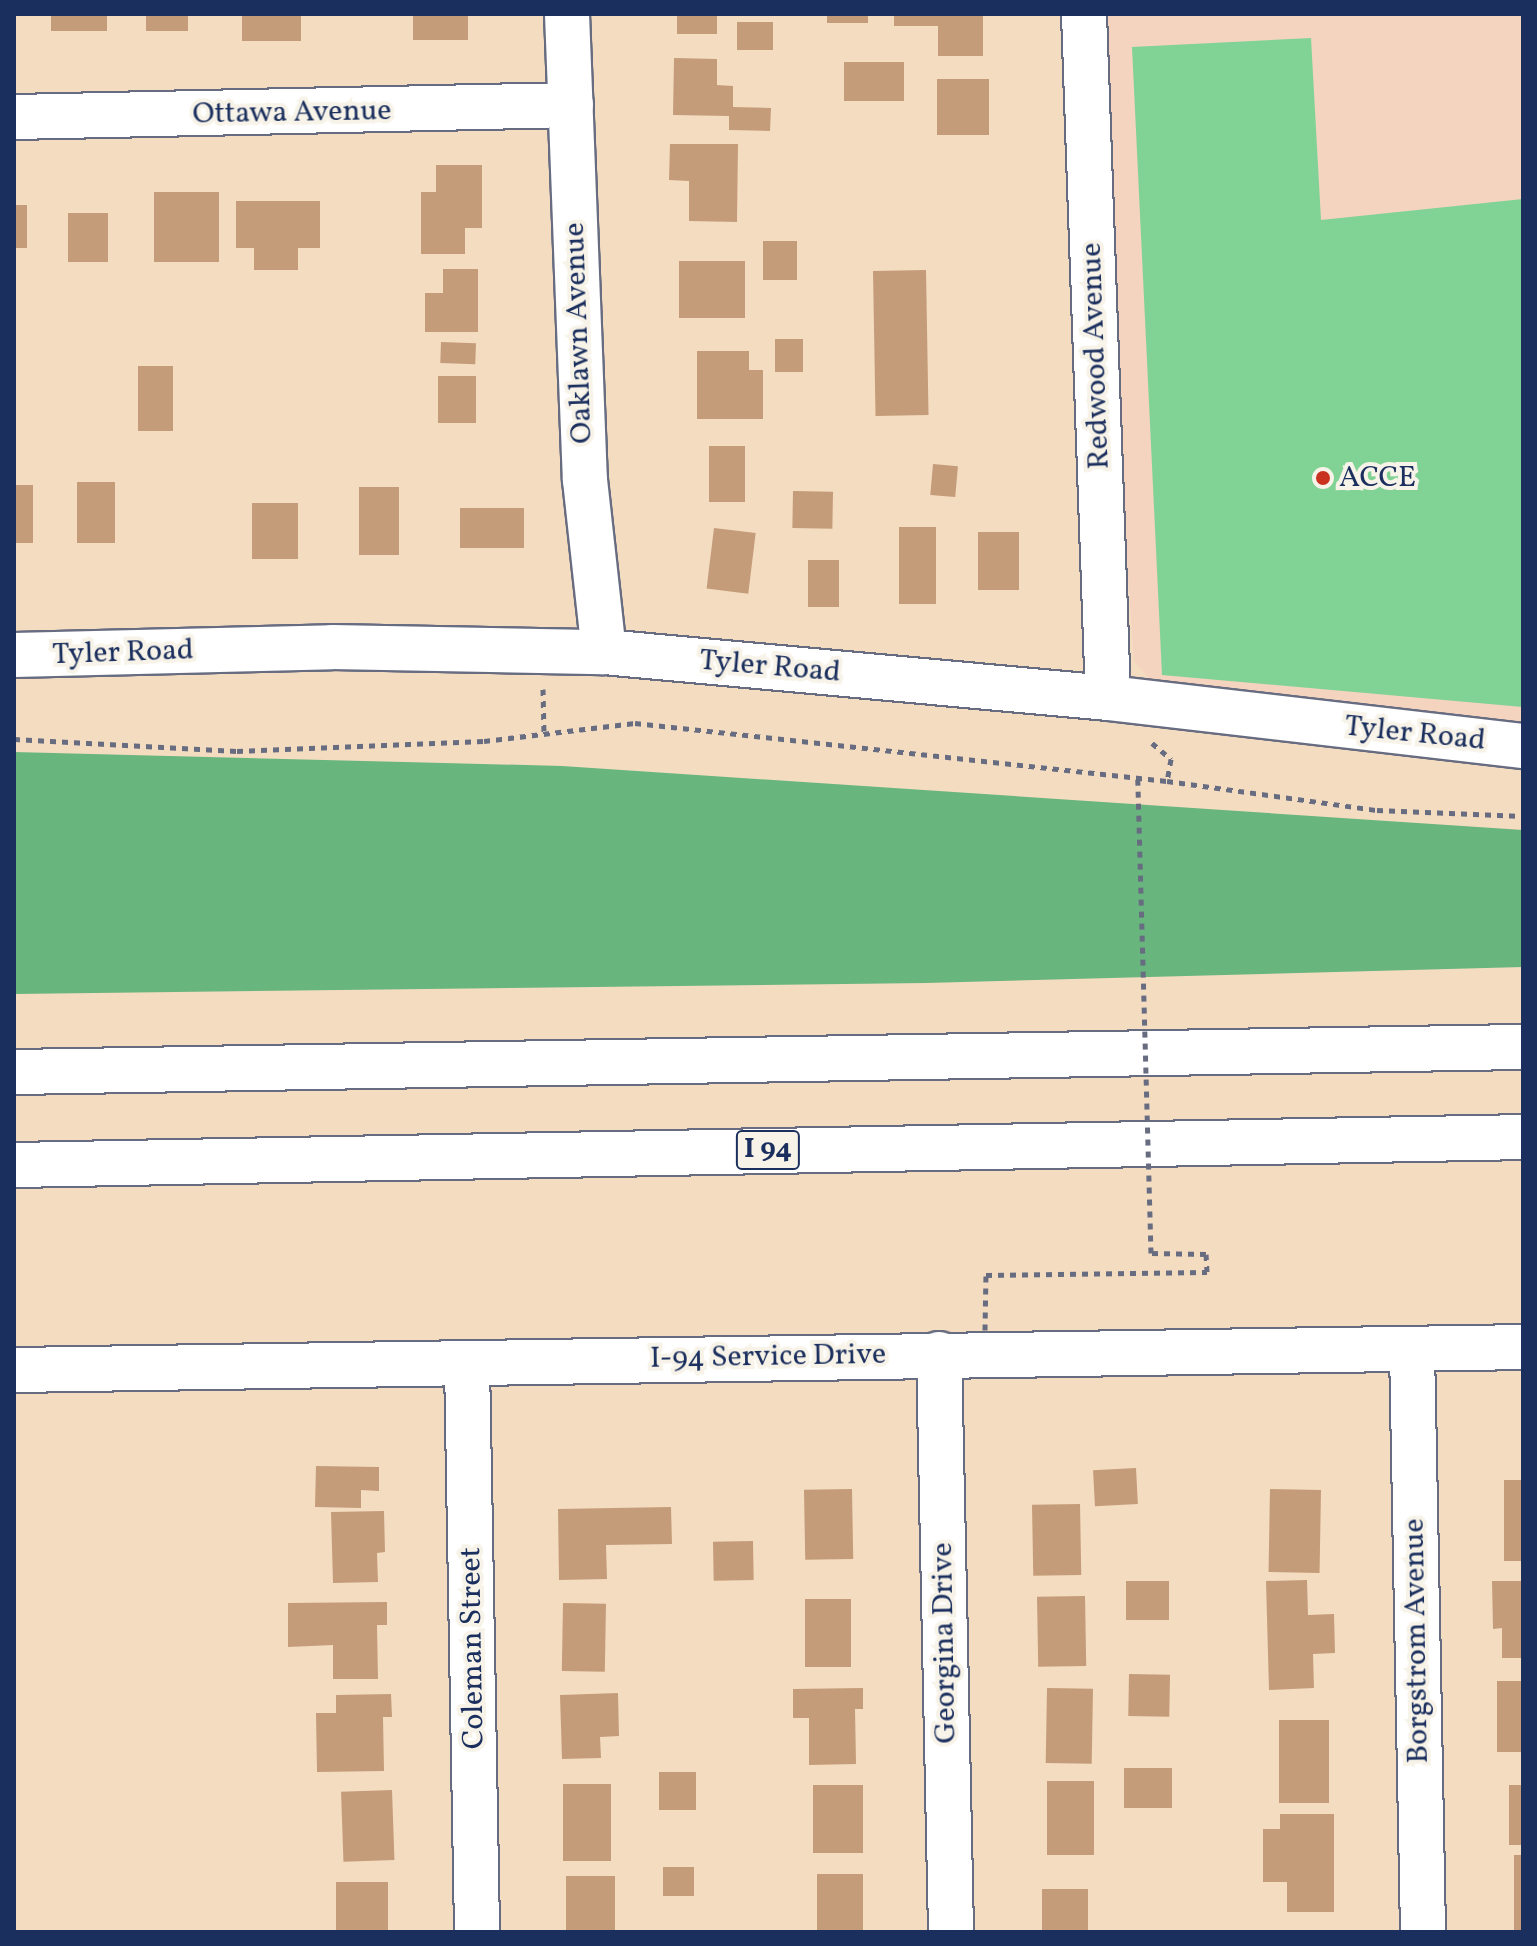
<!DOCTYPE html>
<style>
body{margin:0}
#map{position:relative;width:1537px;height:1946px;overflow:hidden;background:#f4dcc1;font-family:Vollkorn,serif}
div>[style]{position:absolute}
.built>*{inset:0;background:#f4d3bf}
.green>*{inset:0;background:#81d395}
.forest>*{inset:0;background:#68b57e}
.building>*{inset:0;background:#c49c79;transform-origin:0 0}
.path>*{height:5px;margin-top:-2.5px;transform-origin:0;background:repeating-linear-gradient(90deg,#676c81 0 6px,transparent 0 12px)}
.roads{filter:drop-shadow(2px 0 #676c81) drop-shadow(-2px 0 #676c81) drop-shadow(0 2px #676c81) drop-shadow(0 -2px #676c81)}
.minor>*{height:44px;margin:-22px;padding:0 22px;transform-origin:22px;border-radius:22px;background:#fff}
.highway>*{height:44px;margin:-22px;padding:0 22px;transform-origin:22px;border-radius:22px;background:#fff}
.path-bridge>*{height:5px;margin-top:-2.5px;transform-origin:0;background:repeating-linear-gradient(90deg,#676c81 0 6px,transparent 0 12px)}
.dots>*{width:22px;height:22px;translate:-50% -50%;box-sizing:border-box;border:4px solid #f7f3e8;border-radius:50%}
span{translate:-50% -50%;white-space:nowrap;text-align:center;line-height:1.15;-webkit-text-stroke:8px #f7f3e8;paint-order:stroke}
.shield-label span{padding:2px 6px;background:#f7f3e8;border:2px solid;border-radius:6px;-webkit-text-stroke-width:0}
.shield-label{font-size:28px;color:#1b2f5e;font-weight:700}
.street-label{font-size:30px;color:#1b2f5e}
.poi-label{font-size:30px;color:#1b2f5e}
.left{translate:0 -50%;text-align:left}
.frame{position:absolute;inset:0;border:16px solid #1b2f5e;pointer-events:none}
</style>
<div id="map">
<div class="built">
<i style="clip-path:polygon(1105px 14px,1523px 14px,1523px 725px,1156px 686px,1134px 661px,1111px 311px)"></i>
</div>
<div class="green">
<i style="clip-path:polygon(1311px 38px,1321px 220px,1523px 199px,1523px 707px,1162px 675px,1132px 47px)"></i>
</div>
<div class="forest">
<i style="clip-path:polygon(14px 752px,562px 766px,1523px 830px,1523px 967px,926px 983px,14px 994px)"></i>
</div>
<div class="building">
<i style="left:51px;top:14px;width:56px;height:17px"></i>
<i style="left:146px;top:14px;width:42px;height:17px"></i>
<i style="left:242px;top:14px;width:59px;height:27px"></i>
<i style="left:413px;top:14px;width:55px;height:26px"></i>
<i style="left:677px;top:14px;width:40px;height:20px"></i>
<i style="left:827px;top:14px;width:41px;height:9px"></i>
<i style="clip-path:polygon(894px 14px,983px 14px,983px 56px,938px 56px,938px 26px,894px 26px)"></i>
<i style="left:737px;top:22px;width:36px;height:28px"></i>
<i style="clip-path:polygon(674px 58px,717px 59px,717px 85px,733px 86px,733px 107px,771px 108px,770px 131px,729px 130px,729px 116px,673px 115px)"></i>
<i style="left:844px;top:62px;width:60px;height:39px"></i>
<i style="left:937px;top:79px;width:52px;height:56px"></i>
<i style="clip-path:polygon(670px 144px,738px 144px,737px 222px,689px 221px,689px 181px,669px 180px)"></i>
<i style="clip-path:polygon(436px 165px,482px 165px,482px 228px,465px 228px,465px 254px,421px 254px,421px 192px,436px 192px)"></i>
<i style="left:154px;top:192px;width:65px;height:70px"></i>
<i style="clip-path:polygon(236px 201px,320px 201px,320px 248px,298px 248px,298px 270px,254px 270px,254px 248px,236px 248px)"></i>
<i style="left:14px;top:205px;width:13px;height:43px"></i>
<i style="left:68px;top:213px;width:40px;height:49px"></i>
<i style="left:763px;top:241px;width:34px;height:39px"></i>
<i style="left:679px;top:261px;width:66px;height:57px"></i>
<i style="clip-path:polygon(443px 269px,478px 269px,478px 332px,425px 332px,425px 293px,443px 293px)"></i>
<i style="left:926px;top:270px;width:145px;height:53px;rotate:89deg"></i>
<i style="left:775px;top:339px;width:28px;height:33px"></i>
<i style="left:441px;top:342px;width:35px;height:21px;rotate:2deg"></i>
<i style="clip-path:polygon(697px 351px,749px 351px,749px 370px,763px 370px,763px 419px,697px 419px)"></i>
<i style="left:138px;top:366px;width:35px;height:65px"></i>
<i style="left:438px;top:376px;width:38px;height:47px"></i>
<i style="left:709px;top:446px;width:36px;height:56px"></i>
<i style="left:933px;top:464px;width:25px;height:31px;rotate:5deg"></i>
<i style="left:77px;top:482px;width:38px;height:61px"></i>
<i style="left:14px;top:485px;width:19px;height:58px"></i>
<i style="left:359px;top:487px;width:40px;height:68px"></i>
<i style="left:793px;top:491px;width:40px;height:37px;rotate:1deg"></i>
<i style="left:252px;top:503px;width:46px;height:56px"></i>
<i style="left:460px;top:508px;width:64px;height:40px"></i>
<i style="left:899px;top:527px;width:37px;height:77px"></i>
<i style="left:714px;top:528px;width:42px;height:61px;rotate:7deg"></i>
<i style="left:978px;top:532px;width:41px;height:58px"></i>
<i style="left:808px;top:560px;width:31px;height:47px"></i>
<i style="clip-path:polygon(316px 1466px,379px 1467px,379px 1491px,361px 1490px,361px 1508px,315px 1507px)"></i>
<i style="left:1136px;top:1468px;width:36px;height:43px;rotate:87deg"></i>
<i style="left:1523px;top:1480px;width:81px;height:19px;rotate:90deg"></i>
<i style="left:852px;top:1489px;width:70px;height:48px;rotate:89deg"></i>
<i style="left:1270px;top:1489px;width:51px;height:83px;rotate:1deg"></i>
<i style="left:1080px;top:1504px;width:71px;height:48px;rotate:89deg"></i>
<i style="clip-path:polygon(671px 1507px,672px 1544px,606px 1545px,607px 1579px,559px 1580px,558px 1509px)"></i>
<i style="clip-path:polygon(384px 1511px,385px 1552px,377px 1553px,378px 1582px,333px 1583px,331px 1512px)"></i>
<i style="left:753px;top:1541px;width:39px;height:40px;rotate:89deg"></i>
<i style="clip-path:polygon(1307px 1580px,1308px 1615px,1334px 1614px,1335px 1653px,1313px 1654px,1314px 1688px,1269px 1690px,1266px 1581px)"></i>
<i style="left:1169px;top:1581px;width:39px;height:43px;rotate:90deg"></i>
<i style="clip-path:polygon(1492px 1581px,1523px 1581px,1523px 1658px,1502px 1658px,1502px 1628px,1493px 1629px)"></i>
<i style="left:1085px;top:1596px;width:70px;height:48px;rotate:89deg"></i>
<i style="left:805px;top:1599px;width:46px;height:68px"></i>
<i style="clip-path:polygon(387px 1602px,387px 1625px,377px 1625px,378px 1679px,333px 1679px,333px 1645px,288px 1647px,288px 1603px)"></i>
<i style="left:563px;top:1603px;width:43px;height:68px;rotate:1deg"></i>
<i style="left:1129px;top:1674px;width:41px;height:42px;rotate:1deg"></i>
<i style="left:1497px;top:1681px;width:26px;height:71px"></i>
<i style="clip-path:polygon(863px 1688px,863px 1709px,855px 1709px,856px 1764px,809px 1765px,809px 1718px,793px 1718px,793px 1689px)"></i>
<i style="left:1047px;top:1688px;width:46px;height:75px;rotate:1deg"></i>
<i style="clip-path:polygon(618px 1693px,619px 1736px,600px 1737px,601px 1758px,562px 1759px,560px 1695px)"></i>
<i style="clip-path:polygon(391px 1694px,392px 1717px,383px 1717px,384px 1771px,317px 1772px,316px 1713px,336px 1713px,336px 1695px)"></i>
<i style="left:1279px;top:1720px;width:50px;height:83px"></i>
<i style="left:1124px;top:1768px;width:48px;height:40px"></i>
<i style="left:659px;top:1772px;width:37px;height:38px"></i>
<i style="left:1047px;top:1781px;width:47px;height:74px"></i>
<i style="left:563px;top:1784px;width:48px;height:77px"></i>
<i style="left:813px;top:1785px;width:50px;height:68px"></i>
<i style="left:1509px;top:1785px;width:14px;height:60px"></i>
<i style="left:392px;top:1790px;width:70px;height:51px;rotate:88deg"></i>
<i style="clip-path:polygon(1280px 1814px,1334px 1814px,1334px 1912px,1287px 1912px,1287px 1882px,1263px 1882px,1263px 1829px,1280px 1829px)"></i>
<i style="left:1514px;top:1855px;width:9px;height:77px"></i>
<i style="left:663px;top:1867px;width:31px;height:29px"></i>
<i style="left:817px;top:1874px;width:46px;height:58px"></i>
<i style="left:566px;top:1876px;width:49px;height:56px"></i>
<i style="left:336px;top:1882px;width:52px;height:50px"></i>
<i style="left:1042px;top:1889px;width:46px;height:43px"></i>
</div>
<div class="path">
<i style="left:543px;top:689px;width:43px;rotate:88.7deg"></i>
<i style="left:14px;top:739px;width:223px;rotate:3.1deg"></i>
<i style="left:237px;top:751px;width:247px;rotate:-2.3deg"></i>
<i style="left:484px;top:741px;width:152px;rotate:-6.8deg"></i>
<i style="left:635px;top:723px;width:535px;rotate:6.22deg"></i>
<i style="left:1167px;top:781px;width:212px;rotate:7.9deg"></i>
<i style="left:1377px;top:810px;width:146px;rotate:2.4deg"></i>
<i style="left:1152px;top:743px;width:25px;rotate:40deg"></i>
<i style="left:1171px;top:759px;width:22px;rotate:100deg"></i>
</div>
<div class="roads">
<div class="minor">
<i style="left:567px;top:14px;width:466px;rotate:87.8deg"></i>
<i style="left:585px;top:480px;width:173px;rotate:83.7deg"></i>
<i style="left:1084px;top:14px;width:684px;rotate:87.99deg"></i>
<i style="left:14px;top:117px;width:557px;rotate:-1.23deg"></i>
<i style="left:14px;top:655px;width:318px;rotate:-1.4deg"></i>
<i style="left:332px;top:647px;width:272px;rotate:1.1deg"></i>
<i style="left:604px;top:652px;width:506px;rotate:5.21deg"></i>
<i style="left:1108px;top:698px;width:418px;rotate:6.6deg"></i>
<i style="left:1412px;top:1349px;width:583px;rotate:88.92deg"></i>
<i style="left:939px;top:1354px;width:578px;rotate:88.81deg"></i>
<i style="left:467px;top:1363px;width:569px;rotate:88.99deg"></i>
<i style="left:14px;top:1370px;width:1509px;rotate:-0.87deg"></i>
</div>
<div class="highway">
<i style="left:14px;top:1072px;width:1509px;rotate:-0.95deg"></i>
<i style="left:14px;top:1165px;width:1509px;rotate:-1.06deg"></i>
</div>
</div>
<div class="path-bridge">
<i style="left:985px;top:1330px;width:55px;rotate:-89deg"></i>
<i style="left:986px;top:1275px;width:221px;rotate:-0.8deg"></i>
<i style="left:1207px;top:1272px;width:18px;rotate:-93deg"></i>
<i style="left:1206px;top:1254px;width:55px;rotate:-179deg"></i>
<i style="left:1151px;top:1253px;width:474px;rotate:-91.6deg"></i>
</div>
<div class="dots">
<i style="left:1323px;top:478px;background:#c8321e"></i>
</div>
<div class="shield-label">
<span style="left:768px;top:1150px">I 94</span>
</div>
<div class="street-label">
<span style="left:292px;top:113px;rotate:-1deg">Ottawa Avenue</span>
<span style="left:579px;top:333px;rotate:-92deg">Oaklawn Avenue</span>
<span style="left:1096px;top:356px;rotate:-92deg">Redwood Avenue</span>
<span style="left:123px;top:653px;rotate:-2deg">Tyler Road</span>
<span style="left:770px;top:667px;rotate:5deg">Tyler Road</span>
<span style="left:1415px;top:734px;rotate:6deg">Tyler Road</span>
<span style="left:768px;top:1357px;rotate:-1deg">I-94 Service Drive</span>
<span style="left:1417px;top:1641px;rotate:-91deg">Borgstrom Avenue</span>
<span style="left:945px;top:1643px;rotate:-91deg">Georgina Drive</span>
<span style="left:473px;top:1648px;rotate:-91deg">Coleman Street</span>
</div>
<div class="poi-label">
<span class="left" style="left:1339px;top:478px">ACCE</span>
</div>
<div class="frame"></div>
</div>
